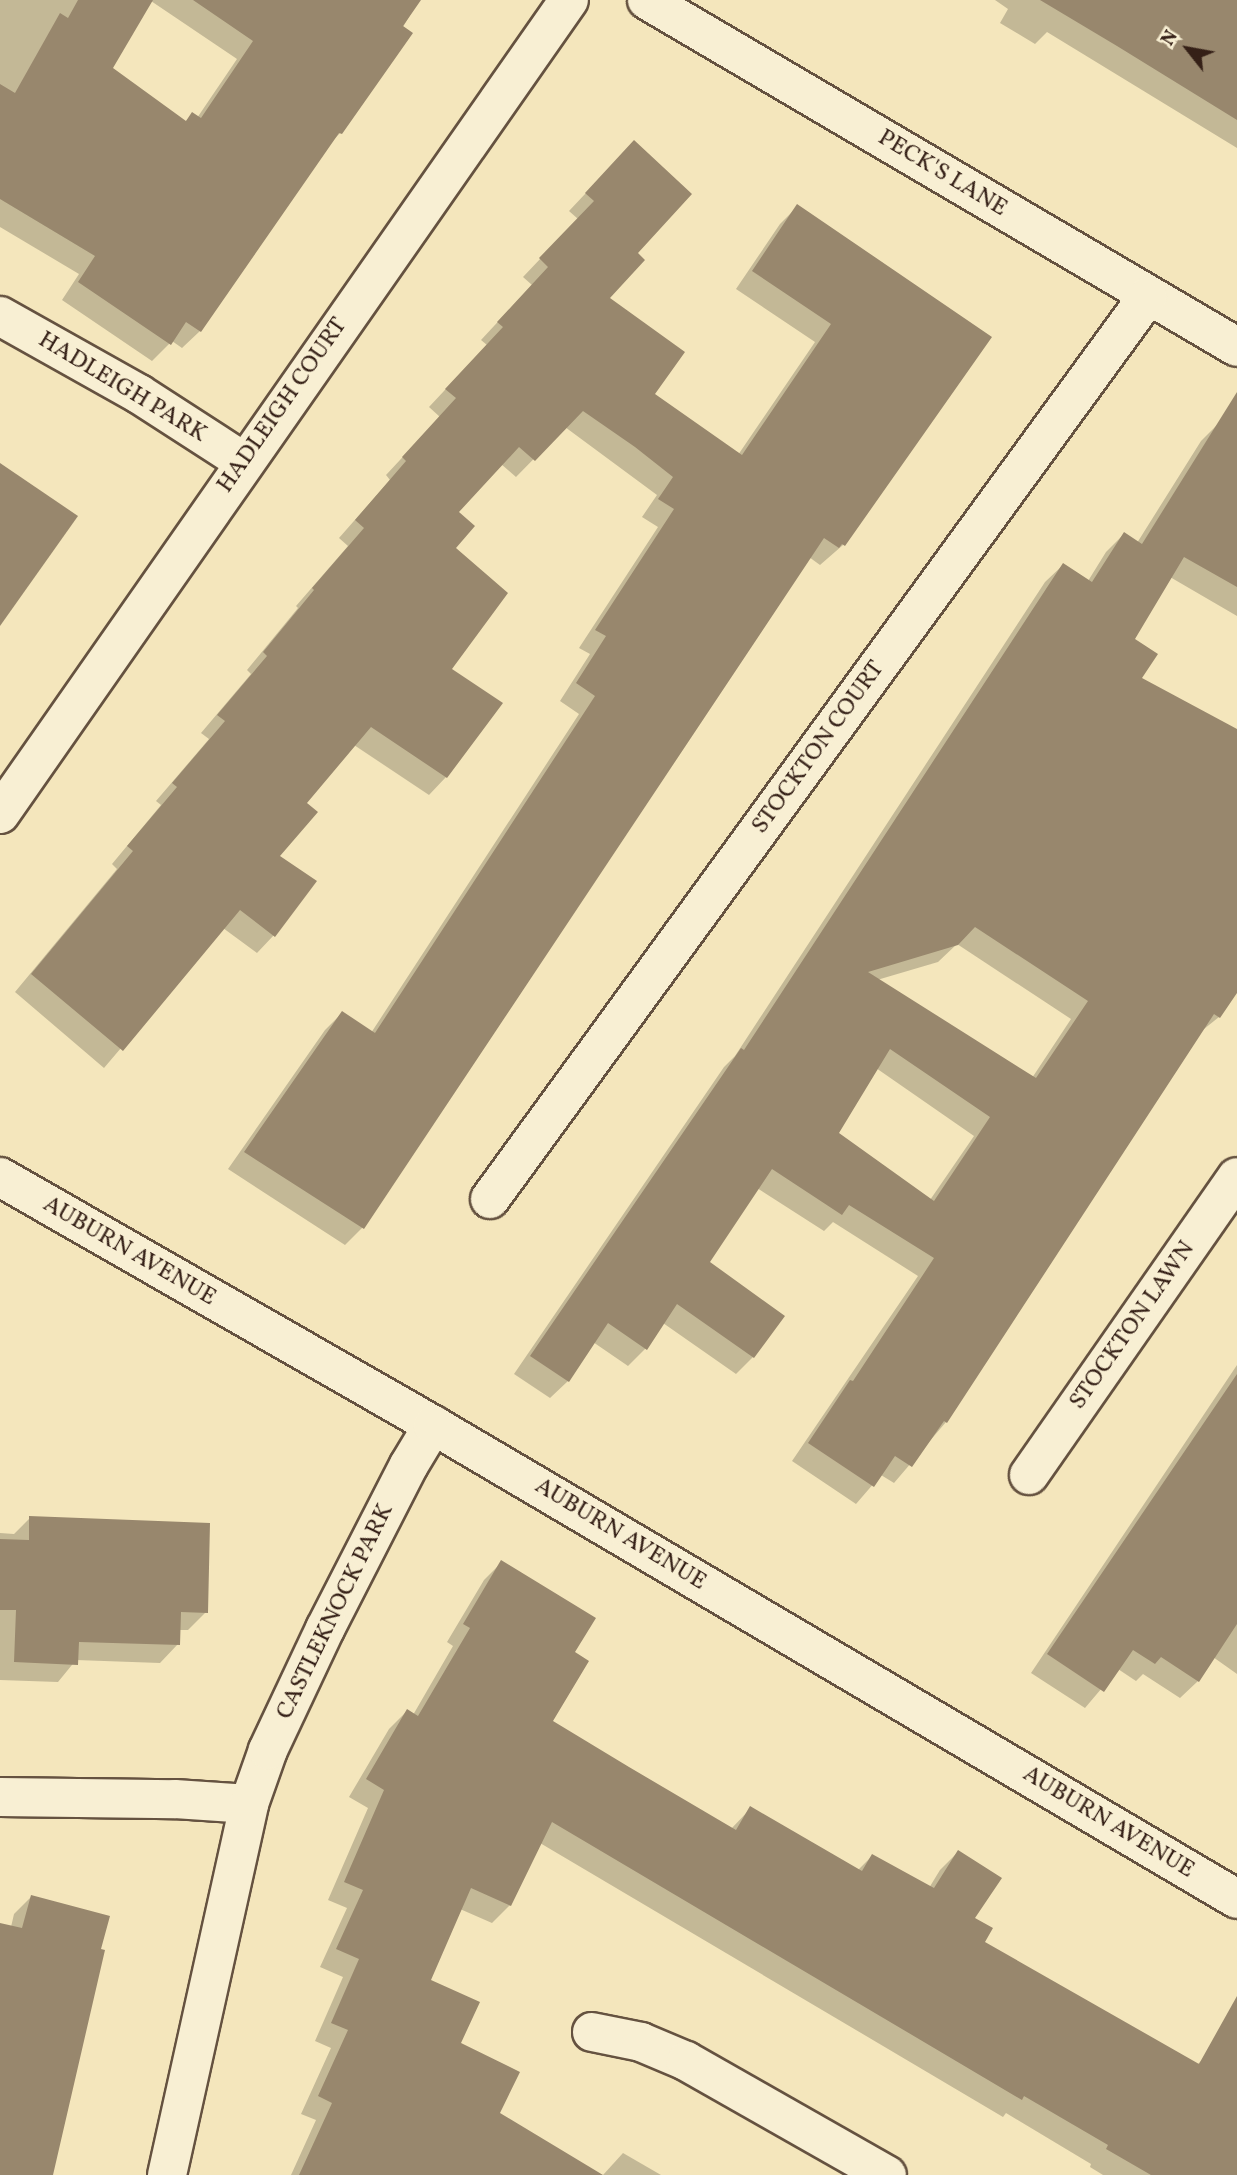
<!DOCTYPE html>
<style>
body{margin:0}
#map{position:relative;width:1237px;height:2175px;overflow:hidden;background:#f4e6bc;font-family:Vollkorn,serif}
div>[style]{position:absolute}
.shadow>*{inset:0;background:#0003}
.building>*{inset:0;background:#98876d}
.roads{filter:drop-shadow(2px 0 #655240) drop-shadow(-2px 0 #655240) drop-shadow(0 2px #655240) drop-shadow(0 -2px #655240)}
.street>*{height:38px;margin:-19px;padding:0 19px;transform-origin:19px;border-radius:19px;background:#f8efd3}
.secondary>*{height:38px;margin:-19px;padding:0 19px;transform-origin:19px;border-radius:19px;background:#f8efd3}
span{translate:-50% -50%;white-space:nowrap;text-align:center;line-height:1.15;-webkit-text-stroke:5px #f8efd3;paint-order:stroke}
.street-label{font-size:24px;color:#352017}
.north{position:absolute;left:1153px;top:14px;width:70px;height:70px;-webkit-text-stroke:5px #f8efd3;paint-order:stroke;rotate:301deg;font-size:19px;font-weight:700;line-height:28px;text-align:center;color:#352017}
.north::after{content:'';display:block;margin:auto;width:24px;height:32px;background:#352017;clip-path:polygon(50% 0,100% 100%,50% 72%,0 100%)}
</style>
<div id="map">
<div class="shadow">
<i style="clip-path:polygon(evenodd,0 0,419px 0,340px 133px,328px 146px,200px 331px,182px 348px,172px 341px,152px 361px,62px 300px,79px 274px,0 227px,0 0,151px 1px,237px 59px,197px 118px,192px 115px,185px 122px,111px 69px,151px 1px)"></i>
<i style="clip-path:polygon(995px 0,1223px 0,1237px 8px,1237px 148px,1047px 32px,1035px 44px,1000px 23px,1008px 9px)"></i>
<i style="clip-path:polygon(617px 160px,635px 253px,607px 298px,653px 395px,738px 455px,815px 342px,736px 289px,780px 224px,798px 206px,989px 337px,843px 545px,820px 565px,809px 557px,362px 1228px,345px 1245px,228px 1169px,325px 1030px,342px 1013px,371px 1033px,579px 714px,560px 701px,590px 654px,579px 648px,658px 527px,642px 517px,657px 495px,565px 427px,516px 477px,501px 464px,457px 512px,446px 777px,429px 795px,354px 745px,304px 803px,278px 856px,274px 935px,257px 953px,223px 928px,104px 1068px,15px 992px,117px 869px,112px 864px,161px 805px,156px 801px,209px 739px,201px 733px,251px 674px,247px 670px,298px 608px,296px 606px,348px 546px,339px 538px,390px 480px,386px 475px,440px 417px,429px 407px,487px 345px,481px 340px,532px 285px,523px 277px,578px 219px,569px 211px)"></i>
<i style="clip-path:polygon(evenodd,1218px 424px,1237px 436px,1237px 616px,1170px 577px,1132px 639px,1140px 678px,1237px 731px,1237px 989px,1219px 1017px,1199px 1033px,946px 1422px,894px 1483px,881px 1475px,856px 1504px,792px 1461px,918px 1276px,833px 1222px,824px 1231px,757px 1188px,707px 1262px,753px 1357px,736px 1374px,663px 1323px,646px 1348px,628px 1366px,593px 1342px,568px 1381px,550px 1398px,514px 1374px,724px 1067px,735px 1056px,1045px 582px,1063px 565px,1088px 581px,1106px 552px,1124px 534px,1137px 543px,1201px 441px,1218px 424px,957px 944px,1071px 1019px,1032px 1078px,877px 980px,938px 962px,957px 944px,1218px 424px,876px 1068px,974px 1136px,930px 1200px,836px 1134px,876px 1068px)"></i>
<i style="clip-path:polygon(1237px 1365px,1237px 1674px,1213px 1657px,1198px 1681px,1180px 1698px,1143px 1674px,1136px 1681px,1118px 1669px,1085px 1708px,1031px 1673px)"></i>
<i style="clip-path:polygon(30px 1518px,206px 1612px,188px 1630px,178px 1630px,178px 1644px,160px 1663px,76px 1660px,58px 1682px,0 1680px,0 1533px,14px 1534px)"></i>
<i style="clip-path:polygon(502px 1562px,573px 1653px,550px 1722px,731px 1829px,751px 1808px,858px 1870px,872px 1856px,929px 1888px,940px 1870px,958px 1852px,973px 1918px,983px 1943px,1197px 2065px,1204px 2058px,1237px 2078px,1237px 2175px,1103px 2175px,1090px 2167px,1091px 2164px,1006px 2113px,1003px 2117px,540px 1843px,510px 1905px,492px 1923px,460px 1909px,429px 1981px,497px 2113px,600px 2175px,291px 2175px,316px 2120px,301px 2114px,331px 2048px,315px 2041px,343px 1977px,320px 1967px,347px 1908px,328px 1900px,368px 1808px,349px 1797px,389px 1729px,407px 1711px,413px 1715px,453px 1646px,447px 1642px,484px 1580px)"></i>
<i style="clip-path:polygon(31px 1897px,51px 2175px,0 2175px,0 1925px,11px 1927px,14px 1914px)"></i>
<i style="clip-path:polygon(623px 2153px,661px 2175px,603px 2175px)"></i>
</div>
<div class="building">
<i style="clip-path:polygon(78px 0,153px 0,113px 68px,186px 121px,192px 112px,201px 118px,253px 41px,193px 0,421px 0,403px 26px,413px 33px,342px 134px,339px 133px,201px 332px,186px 322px,171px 345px,78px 282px,95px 256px,0 199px,0 84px,15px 93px,60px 13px,68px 18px)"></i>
<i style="clip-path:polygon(1040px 0,1237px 0,1237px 120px,1117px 46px)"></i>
<i style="clip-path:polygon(634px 140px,692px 194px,638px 253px,645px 260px,610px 298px,685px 352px,655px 394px,742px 455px,831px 324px,752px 271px,797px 204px,992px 337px,845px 546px,842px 544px,839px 548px,824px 538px,364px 1229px,244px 1152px,342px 1011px,375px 1033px,595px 696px,576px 683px,606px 636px,595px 630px,674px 509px,658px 499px,673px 477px,635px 447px,583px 411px,535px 461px,519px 447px,459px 512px,475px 526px,456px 548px,508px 593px,452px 669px,503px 703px,447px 778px,371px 727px,307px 803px,318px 812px,280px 856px,317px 881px,275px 937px,240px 910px,123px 1051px,31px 974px,133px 851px,127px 846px,177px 787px,172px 783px,225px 721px,217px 715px,267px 656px,263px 652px,314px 590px,312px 588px,364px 528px,355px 520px,406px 461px,402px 457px,456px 398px,445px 389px,503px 327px,497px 322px,548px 267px,539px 258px,594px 201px,585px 193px)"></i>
<i style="clip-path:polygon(evenodd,1237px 392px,1237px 587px,1184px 557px,1135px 639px,1158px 654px,1142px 678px,1237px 729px,1237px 993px,1220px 1018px,1214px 1014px,947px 1423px,944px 1421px,912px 1467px,895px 1456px,874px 1487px,808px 1443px,850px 1380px,853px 1381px,934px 1258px,849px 1205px,842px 1215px,772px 1169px,710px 1262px,785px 1316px,754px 1358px,677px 1304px,647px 1350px,608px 1323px,569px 1382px,530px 1356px,741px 1048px,744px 1050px,1063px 563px,1092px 582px,1124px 532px,1142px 544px,1237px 392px,975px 927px,1088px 1001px,1036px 1078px,868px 972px,958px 945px,975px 927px,1237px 392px,890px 1049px,990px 1117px,934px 1201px,839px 1133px,890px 1049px)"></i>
<i style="clip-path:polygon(0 463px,78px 516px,0 626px)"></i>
<i style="clip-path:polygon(1237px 1374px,1237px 1624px,1199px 1682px,1161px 1657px,1155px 1664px,1133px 1650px,1104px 1692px,1047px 1654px)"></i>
<i style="clip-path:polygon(29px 1516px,210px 1523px,208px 1613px,181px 1612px,180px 1645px,79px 1642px,78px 1665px,14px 1662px,16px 1610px,0 1610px,0 1539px,29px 1540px)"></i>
<i style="clip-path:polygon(501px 1560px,596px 1618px,575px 1652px,589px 1661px,553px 1721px,629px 1767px,736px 1830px,750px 1806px,862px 1871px,872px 1854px,934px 1888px,958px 1850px,1002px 1878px,975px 1918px,993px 1928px,985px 1942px,1199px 2064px,1237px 1996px,1237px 2175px,1151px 2175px,1106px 2149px,1108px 2145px,1024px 2096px,1022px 2100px,552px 1822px,511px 1906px,471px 1888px,431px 1980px,480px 2002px,461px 2043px,520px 2072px,500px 2113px,603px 2175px,299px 2175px,332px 2103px,318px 2096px,348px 2030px,331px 2023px,359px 1959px,336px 1949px,363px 1890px,344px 1882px,384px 1790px,366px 1779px,407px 1709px,418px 1716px,470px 1628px,463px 1624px)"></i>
<i style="clip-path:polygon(31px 1895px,110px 1916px,101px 1949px,105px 1950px,53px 2175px,0 2175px,0 1923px,22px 1928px)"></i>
</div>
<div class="roads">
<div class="street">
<i style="left:647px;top:0;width:684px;rotate:30.46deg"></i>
<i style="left:0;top:316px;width:159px;rotate:29.3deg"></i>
<i style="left:139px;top:394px;width:125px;rotate:32.9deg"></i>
<i style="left:0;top:814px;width:993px;rotate:-55.05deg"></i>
<i style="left:490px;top:1199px;width:1117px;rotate:-53.92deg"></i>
<i style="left:1029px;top:1475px;width:363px;rotate:-55.1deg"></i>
<i style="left:0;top:1797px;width:175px;rotate:0.7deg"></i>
<i style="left:175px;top:1799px;width:74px;rotate:3.9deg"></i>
<i style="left:592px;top:2032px;width:50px;rotate:11.5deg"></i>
<i style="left:641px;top:2042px;width:49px;rotate:22.9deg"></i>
<i style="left:686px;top:2061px;width:231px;rotate:29.6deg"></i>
<i style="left:167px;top:2175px;width:380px;rotate:-77.5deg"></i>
<i style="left:249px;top:1804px;width:57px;rotate:-70.6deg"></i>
<i style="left:268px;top:1750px;width:134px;rotate:-64.8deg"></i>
<i style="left:325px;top:1629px;width:184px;rotate:-62.9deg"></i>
<i style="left:409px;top:1465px;width:47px;rotate:-59deg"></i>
</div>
<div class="secondary">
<i style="left:0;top:1177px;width:499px;rotate:29.8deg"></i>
<i style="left:433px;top:1425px;width:933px;rotate:30.52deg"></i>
</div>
</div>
<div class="street-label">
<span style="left:942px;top:174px;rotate:31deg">PECK'S LANE</span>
<span style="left:122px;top:388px;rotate:31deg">HADLEIGH PARK</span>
<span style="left:283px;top:406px;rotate:-55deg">HADLEIGH COURT</span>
<span style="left:819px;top:748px;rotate:-54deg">STOCKTON COURT</span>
<span style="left:129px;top:1252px;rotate:30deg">AUBURN AVENUE</span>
<span style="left:1133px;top:1326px;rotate:-55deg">STOCKTON LAWN</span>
<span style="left:620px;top:1535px;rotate:31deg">AUBURN AVENUE</span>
<span style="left:336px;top:1612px;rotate:-64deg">CASTLEKNOCK PARK</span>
<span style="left:1108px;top:1823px;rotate:31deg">AUBURN AVENUE</span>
</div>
<div class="north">N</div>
</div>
